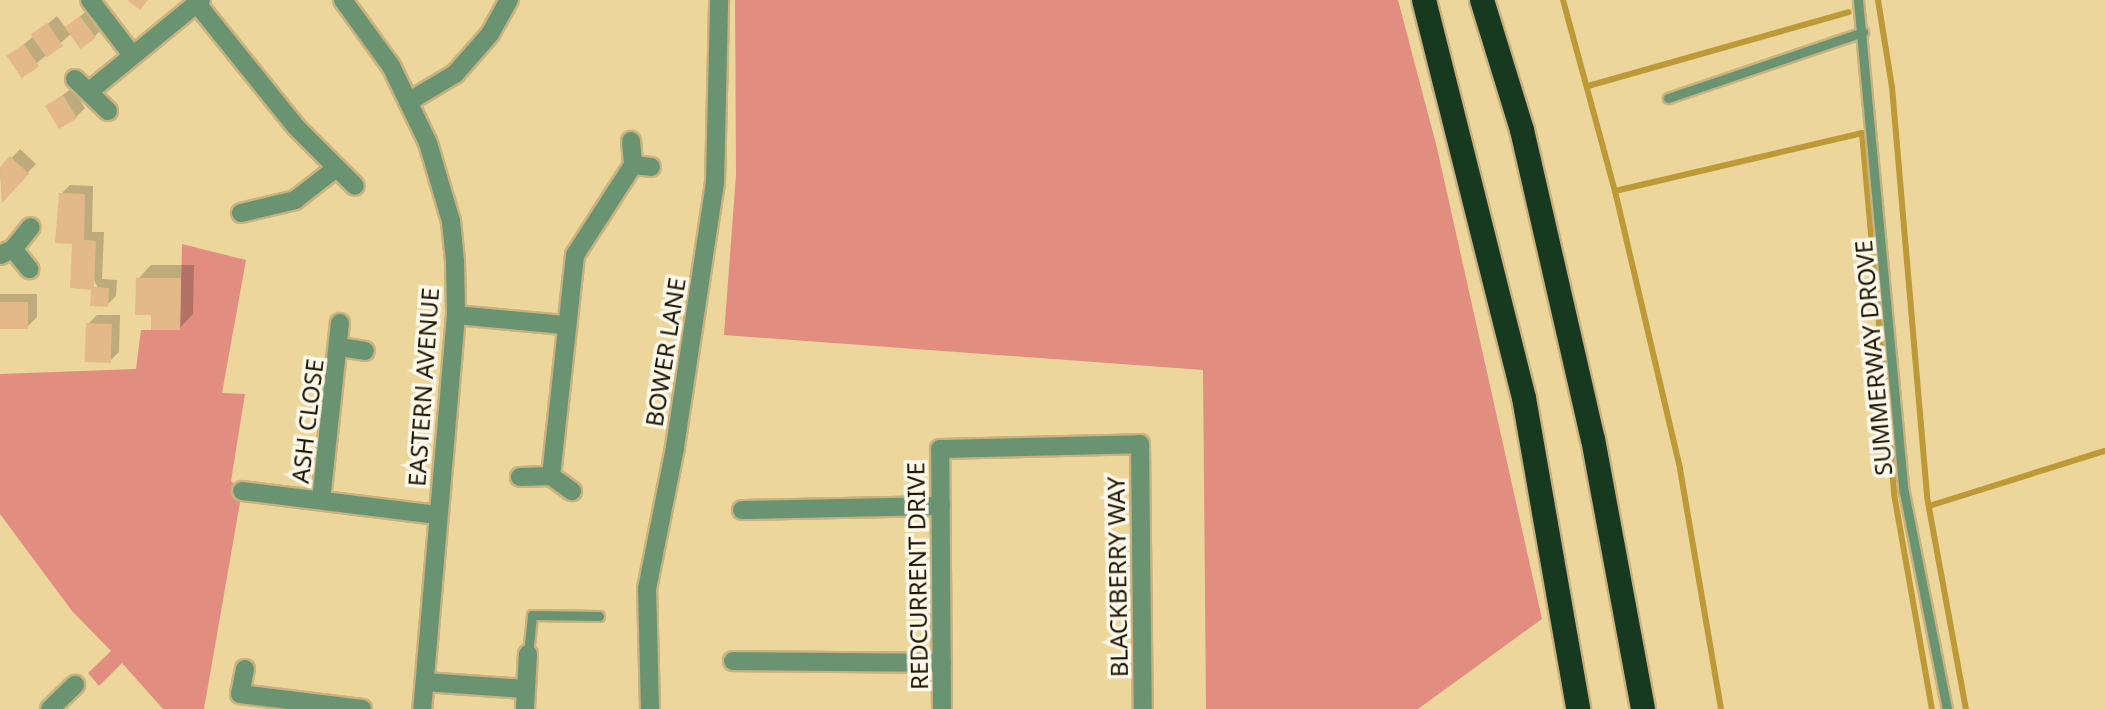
<!DOCTYPE html>
<style>
body{margin:0}
#map{position:relative;width:2105px;height:709px;overflow:hidden;background:#edd69c;font-family:"Noto Sans",sans-serif}
div>[style]{position:absolute}
.green>*{inset:0;background:#e18e81}
.shadow>*{inset:0;background:#0003}
.stream>*{height:6px;margin:-3px;padding:0 3px;transform-origin:3px;border-radius:3px;background:#bd9a37}
.building>*{inset:0;background:#e3b98a;transform-origin:0 0}
.roads{filter:drop-shadow(2px 0 #c8b380) drop-shadow(-2px 0 #c8b380) drop-shadow(0 2px #c8b380) drop-shadow(0 -2px #c8b380)}
.lane>*{height:9px;margin:-4.5px;padding:0 4.5px;transform-origin:4.5px;border-radius:4.5px;background:#6a9371}
.street>*{height:18px;margin:-9px;padding:0 9px;transform-origin:9px;border-radius:9px;background:#6a9371}
.highway>*{height:24px;margin:-12px;padding:0 12px;transform-origin:12px;border-radius:12px;background:#17391f}
span{translate:-50% -50%;white-space:nowrap;text-align:center;line-height:1.15;-webkit-text-stroke:7px #fdf9ed;paint-order:stroke}
.street-label{font-size:24px;color:#1d1400}
</style>
<div id="map">
<div class="green">
<i style="clip-path:polygon(735px 0,1398px 0,1437px 148px,1542px 619px,1418px 709px,1206px 709px,1203px 370px,724px 335px,736px 175px)"></i>
<i style="clip-path:polygon(182px 244px,246px 260px,222px 393px,245px 394px,231px 481px,242px 491px,204px 709px,163px 709px,122px 663px,99px 686px,88px 673px,111px 651px,72px 611px,0 514px,0 374px,136px 369px,141px 330px,180px 330px)"></i>
</div>
<div class="shadow">
<i style="clip-path:polygon(90px 8px,104px 27px,95px 36px,71px 34px,23px 75px,10px 56px,57px 16px,66px 28px)"></i>
<i style="clip-path:polygon(72px 88px,85px 108px,76px 117px,48px 106px)"></i>
<i style="clip-path:polygon(20px 149px,36px 164px,2px 200px,0 170px)"></i>
<i style="clip-path:polygon(70px 185px,93px 186px,92px 232px,104px 232px,102px 279px,117px 280px,116px 296px,107px 305px,74px 242px,61px 194px)"></i>
<i style="clip-path:polygon(151px 265px,194px 265px,193px 314px,180px 328px,153px 313px,138px 279px)"></i>
<i style="clip-path:polygon(0 294px,37px 294px,37px 317px,28px 326px,0 327px)"></i>
<i style="clip-path:polygon(97px 315px,120px 315px,119px 352px,110px 361px,88px 324px)"></i>
</div>
<div class="stream">
<i style="left:1563px;top:0;width:198px;rotate:74.8deg"></i>
<i style="left:1615px;top:191px;width:285px;rotate:76.8deg"></i>
<i style="left:1680px;top:469px;width:243px;rotate:80.3deg"></i>
<i style="left:1878px;top:0;width:88px;rotate:80.9deg"></i>
<i style="left:1892px;top:87px;width:411px;rotate:85.1deg"></i>
<i style="left:1927px;top:497px;width:216px;rotate:79.6deg"></i>
<i style="left:1588px;top:86px;width:271px;rotate:-15.8deg"></i>
<i style="left:1615px;top:191px;width:254px;rotate:-13.2deg"></i>
<i style="left:1862px;top:133px;width:362px;rotate:84.9deg"></i>
<i style="left:1894px;top:494px;width:218px;rotate:80deg"></i>
<i style="left:1929px;top:506px;width:184px;rotate:-17.4deg"></i>
</div>
<div class="building">
<i style="clip-path:polygon(127px 0,148px 0,140px 10px)"></i>
<i style="left:80px;top:16px;width:27px;height:19px;rotate:54deg"></i>
<i style="left:47px;top:23px;width:28px;height:20px;rotate:55deg"></i>
<i style="left:24px;top:44px;width:27px;height:21px;rotate:56deg"></i>
<i style="left:63px;top:95px;width:27px;height:21px;rotate:59deg"></i>
<i style="clip-path:polygon(10px 156px,29px 174px,2px 203px,0 167px)"></i>
<i style="clip-path:polygon(59px 193px,85px 194px,84px 240px,96px 241px,94px 287px,109px 288px,108px 307px,90px 306px,91px 290px,70px 288px,72px 244px,55px 243px)"></i>
<i style="clip-path:polygon(136px 278px,181px 278px,180px 330px,151px 330px,151px 315px,135px 315px)"></i>
<i style="left:0;top:302px;width:28px;height:27px"></i>
<i style="left:86px;top:323px;width:26px;height:39px;rotate:2deg"></i>
</div>
<div class="roads">
<div class="lane">
<i style="left:1858px;top:0;width:494px;rotate:84.7deg"></i>
<i style="left:1904px;top:492px;width:221px;rotate:78.8deg"></i>
<i style="left:1668px;top:98px;width:206px;rotate:-18.7deg"></i>
<i style="left:528px;top:654px;width:39px;rotate:-84deg"></i>
<i style="left:532px;top:615px;width:67px;rotate:0.9deg"></i>
</div>
<div class="street">
<i style="left:90px;top:0;width:69px;rotate:52.6deg"></i>
<i style="left:343px;top:0;width:82px;rotate:54deg"></i>
<i style="left:391px;top:66px;width:85px;rotate:64.3deg"></i>
<i style="left:428px;top:143px;width:81px;rotate:73.6deg"></i>
<i style="left:451px;top:221px;width:40px;rotate:84.3deg"></i>
<i style="left:455px;top:261px;width:54px;rotate:88.9deg"></i>
<i style="left:456px;top:315px;width:395px;rotate:94.9deg"></i>
<i style="left:198px;top:5px;width:156px;rotate:51.2deg"></i>
<i style="left:296px;top:127px;width:83px;rotate:45deg"></i>
<i style="left:75px;top:79px;width:46px;rotate:44.1deg"></i>
<i style="left:91px;top:90px;width:142px;rotate:-39.3deg"></i>
<i style="left:408px;top:102px;width:55px;rotate:-30.8deg"></i>
<i style="left:455px;top:74px;width:53px;rotate:-48.8deg"></i>
<i style="left:490px;top:34px;width:39px;rotate:-61deg"></i>
<i style="left:631px;top:141px;width:24px;rotate:85deg"></i>
<i style="left:241px;top:213px;width:56px;rotate:-13.5deg"></i>
<i style="left:295px;top:200px;width:51px;rotate:-37.8deg"></i>
<i style="left:13px;top:249px;width:28px;rotate:-51deg"></i>
<i style="left:0;top:255px;width:14px;rotate:-25deg"></i>
<i style="left:13px;top:249px;width:26px;rotate:51deg"></i>
<i style="left:456px;top:315px;width:108px;rotate:5.3deg"></i>
<i style="left:340px;top:347px;width:25px;rotate:9deg"></i>
<i style="left:551px;top:476px;width:26px;rotate:36deg"></i>
<i style="left:520px;top:477px;width:31px;rotate:-2deg"></i>
<i style="left:551px;top:476px;width:222px;rotate:-83.8deg"></i>
<i style="left:575px;top:255px;width:107px;rotate:-57.2deg"></i>
<i style="left:633px;top:165px;width:18px;rotate:6deg"></i>
<i style="left:242px;top:491px;width:196px;rotate:7deg"></i>
<i style="left:321px;top:500px;width:178px;rotate:-83.9deg"></i>
<i style="left:742px;top:510px;width:199px;rotate:-1.2deg"></i>
<i style="left:733px;top:661px;width:209px;rotate:0.5deg"></i>
<i style="left:245px;top:669px;width:25px;rotate:101deg"></i>
<i style="left:240px;top:694px;width:123px;rotate:7deg"></i>
<i style="left:425px;top:682px;width:100px;rotate:4deg"></i>
<i style="left:50px;top:709px;width:35px;rotate:-44deg"></i>
<i style="left:525px;top:709px;width:55px;rotate:-86.9deg"></i>
<i style="left:650px;top:709px;width:120px;rotate:-91.4deg"></i>
<i style="left:647px;top:589px;width:145px;rotate:-78.8deg"></i>
<i style="left:675px;top:447px;width:267px;rotate:-81.4deg"></i>
<i style="left:715px;top:183px;width:183px;rotate:-88.7deg"></i>
<i style="left:942px;top:709px;width:260px;rotate:-90.4deg"></i>
<i style="left:940px;top:449px;width:200px;rotate:-1.4deg"></i>
<i style="left:1140px;top:444px;width:265px;rotate:89.4deg"></i>
</div>
<div class="highway">
<i style="left:1424px;top:0;width:410px;rotate:75.9deg"></i>
<i style="left:1524px;top:398px;width:316px;rotate:80.1deg"></i>
<i style="left:1482px;top:0;width:136px;rotate:72.9deg"></i>
<i style="left:1522px;top:130px;width:317px;rotate:77.1deg"></i>
<i style="left:1593px;top:439px;width:275px;rotate:79.5deg"></i>
</div>
</div>
<div class="street-label">
<span style="left:665px;top:352px;rotate:-81deg">BOWER LANE</span>
<span style="left:1873px;top:358px;rotate:-95deg">SUMMERWAY DROVE</span>
<span style="left:423px;top:387px;rotate:-86deg">EASTERN AVENUE</span>
<span style="left:307px;top:421px;rotate:-83deg">ASH CLOSE</span>
<span style="left:917px;top:576px;rotate:-91deg">REDCURRENT DRIVE</span>
<span style="left:1117px;top:577px;rotate:-91deg">BLACKBERRY WAY</span>
</div>
</div>
